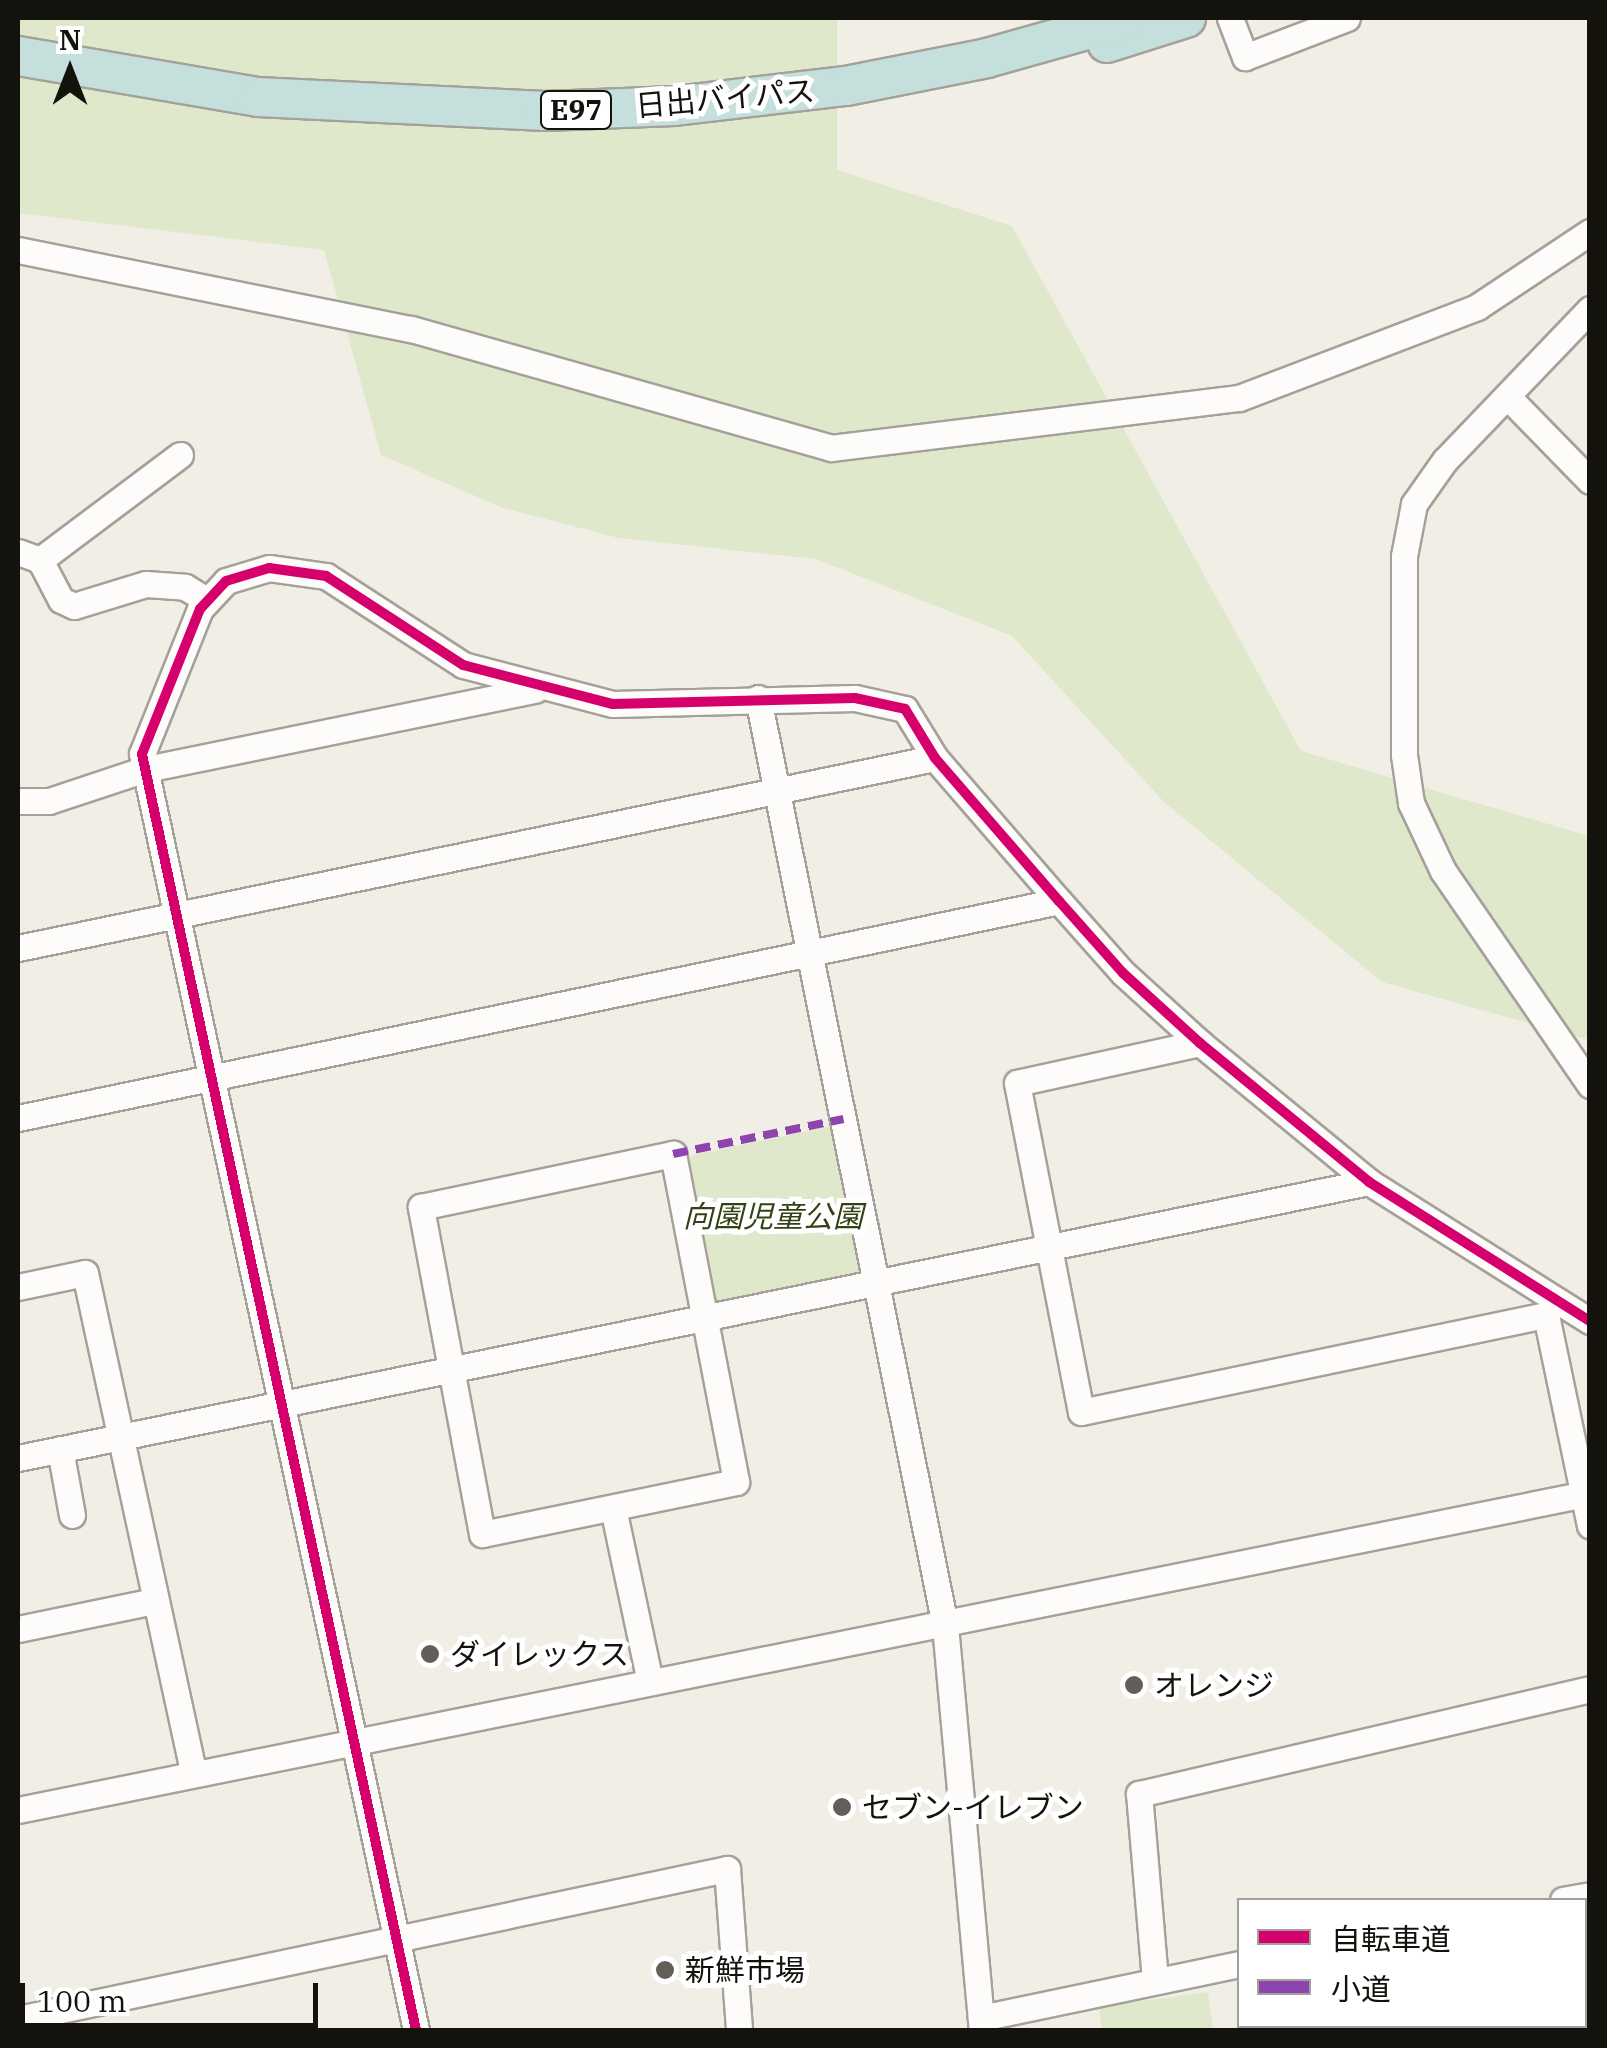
<!DOCTYPE html>
<meta charset="utf-8">
<style>
body{margin:0}
#map{position:relative;width:1607px;height:2048px;overflow:hidden;background:#f1eee5;font-family:"IBM Plex Serif","Noto Sans JP",serif}
div>[style]{position:absolute}
.green>*{inset:0;background:#e0e8cc;transform-origin:0 0}
.roads{filter:drop-shadow(2px 0 #a4a19a) drop-shadow(-2px 0 #a4a19a) drop-shadow(0 2px #a4a19a) drop-shadow(0 -2px #a4a19a)}
.minor>*{height:25px;margin:-12.5px;padding:0 12.5px;transform-origin:12.5px;border-radius:12.5px;background:#fdfcfb}
.highway>*{height:38px;margin:-19px;padding:0 19px;transform-origin:19px;border-radius:19px;background:#c5dfdc}
.quiet>*{height:8px;margin-top:-4px;transform-origin:0;background:repeating-linear-gradient(90deg,#8e44ad 0 15px,transparent 0 23px)}
.cycleway>*{height:10px;margin:-5px;padding:0 5px;transform-origin:5px;border-radius:5px;background:#d6006c}
.dots>*{width:28px;height:28px;translate:-50% -50%;box-sizing:border-box;border:5px solid #fff;border-radius:50%}
span{translate:-50% -50%;white-space:nowrap;text-align:center;line-height:1.15;-webkit-text-stroke:10px #fff;paint-order:stroke}
.shield-label span{padding:2px 8px;background:#fff;border:2px solid;border-radius:8px;-webkit-text-stroke-width:0}
.shield-label{font-size:28px;color:#14120c;font-weight:700}
.street-label{font-size:30px;color:#14120c}
.park-label{font-size:30px;color:#334214;font-style:italic}
.poi-label{font-size:30px;color:#14120c}
.left{translate:0 -50%;text-align:left}
.frame{position:absolute;inset:0;border:20px solid #14120c;pointer-events:none}
.legend{position:absolute;left:1237px;top:1898px;width:350px;height:130px;box-sizing:border-box;background:#fff;border:2px solid #a1a09e;margin:0;padding:12px 18px;list-style:none;font-size:30px;color:#14120c}
.legend li{display:flex;align-items:center;gap:20px;height:50px}
.legend b{width:50px;border:2px solid #a1a09e}
.north{position:absolute;left:20px;top:20px;width:100px;height:100px;-webkit-text-stroke:8px #fff;paint-order:stroke;rotate:0deg;font-size:28px;font-weight:700;line-height:40px;text-align:center;color:#14120c}
.north::after{content:'';display:block;margin:auto;width:35px;height:45px;background:#14120c;clip-path:polygon(50% 0,100% 100%,50% 72%,0 100%)}
.scale{position:absolute;left:20px;top:1983px;width:298px;height:45px;box-sizing:border-box;border:5px solid #14120c;border-top:0;padding-left:12px;font-size:30px;line-height:35px;white-space:nowrap;color:#14120c;-webkit-text-stroke:8px #fff;paint-order:stroke}
</style>
<div id="map">
<div class="green">
<i style="clip-path:polygon(18px 18px,837px 18px,837px 170px,1012px 226px,1301px 751px,1589px 836px,1589px 1040px,1382px 982px,1164px 802px,1012px 636px,816px 559px,619px 538px,503px 508px,381px 455px,324px 250px,18px 213px)"></i>
<i style="left:831px;top:1126px;width:153px;height:152px;rotate:78deg"></i>
<i style="clip-path:polygon(1208px 1992px,1213px 2030px,1102px 2030px,1099px 2007px)"></i>
</div>
<div class="roads">
<div class="minor">
<i style="left:1230px;top:18px;width:42px;rotate:69deg"></i>
<i style="left:1245px;top:57px;width:109px;rotate:-20.9deg"></i>
<i style="left:18px;top:250px;width:401px;rotate:11.4deg"></i>
<i style="left:411px;top:329px;width:437px;rotate:15.8deg"></i>
<i style="left:831px;top:448px;width:411px;rotate:-7deg"></i>
<i style="left:1239px;top:398px;width:255px;rotate:-20.9deg"></i>
<i style="left:1477px;top:307px;width:136px;rotate:-33.6deg"></i>
<i style="left:1590px;top:309px;width:209px;rotate:133.8deg"></i>
<i style="left:1445px;top:460px;width:54px;rotate:125.2deg"></i>
<i style="left:1414px;top:504px;width:53px;rotate:100.9deg"></i>
<i style="left:1404px;top:556px;width:199px;rotate:90deg"></i>
<i style="left:1404px;top:755px;width:49px;rotate:81.7deg"></i>
<i style="left:1411px;top:803px;width:75px;rotate:64.8deg"></i>
<i style="left:1443px;top:871px;width:260px;rotate:55.5deg"></i>
<i style="left:1508px;top:397px;width:117px;rotate:45.7deg"></i>
<i style="left:18px;top:552px;width:23px;rotate:20deg"></i>
<i style="left:40px;top:560px;width:45px;rotate:62.3deg"></i>
<i style="left:61px;top:600px;width:14px;rotate:25deg"></i>
<i style="left:74px;top:606px;width:75px;rotate:-17deg"></i>
<i style="left:146px;top:584px;width:39px;rotate:4deg"></i>
<i style="left:185px;top:587px;width:26px;rotate:31deg"></i>
<i style="left:40px;top:560px;width:175px;rotate:-36.9deg"></i>
<i style="left:758px;top:698px;width:946px;rotate:78.6deg"></i>
<i style="left:945px;top:1625px;width:407px;rotate:84.8deg"></i>
<i style="left:18px;top:801px;width:31px"></i>
<i style="left:49px;top:801px;width:102px;rotate:-18.3deg"></i>
<i style="left:146px;top:769px;width:397px;rotate:-11.5deg"></i>
<i style="left:18px;top:948px;width:936px;rotate:-11.71deg"></i>
<i style="left:1200px;top:1043px;width:187px;rotate:167.7deg"></i>
<i style="left:1017px;top:1083px;width:335px;rotate:79deg"></i>
<i style="left:1081px;top:1412px;width:475px;rotate:-11.8deg"></i>
<i style="left:1546px;top:1315px;width:14px;rotate:-56deg"></i>
<i style="left:18px;top:1118px;width:1063px;rotate:-11.77deg"></i>
<i style="left:673px;top:1154px;width:334px;rotate:79.1deg"></i>
<i style="left:736px;top:1482px;width:259px;rotate:168.4deg"></i>
<i style="left:482px;top:1534px;width:333px;rotate:-100.6deg"></i>
<i style="left:421px;top:1207px;width:258px;rotate:-11.9deg"></i>
<i style="left:18px;top:1287px;width:68px;rotate:-11.8deg"></i>
<i style="left:85px;top:1273px;width:510px;rotate:77.76deg"></i>
<i style="left:1546px;top:1315px;width:215px;rotate:78.2deg"></i>
<i style="left:60px;top:1449px;width:67px;rotate:79.7deg"></i>
<i style="left:18px;top:1458px;width:1379px;rotate:-11.55deg"></i>
<i style="left:613px;top:1508px;width:178px;rotate:78deg"></i>
<i style="left:18px;top:1629px;width:140px;rotate:-11.6deg"></i>
<i style="left:18px;top:1810px;width:1604px;rotate:-11.4deg"></i>
<i style="left:1563px;top:1900px;width:27px;rotate:-10deg"></i>
<i style="left:1155px;top:1980px;width:187px;rotate:-94.9deg"></i>
<i style="left:1139px;top:1794px;width:463px;rotate:-13.1deg"></i>
<i style="left:981px;top:2018px;width:265px;rotate:-11.8deg"></i>
<i style="left:18px;top:2019px;width:725px;rotate:-11.95deg"></i>
<i style="left:727px;top:1869px;width:161px;rotate:85.7deg"></i>
<i style="left:1406px;top:2026px;width:4px;rotate:90deg"></i>
<i style="left:416px;top:2030px;width:1305px;rotate:-102.12deg"></i>
<i style="left:142px;top:754px;width:156px;rotate:-68.2deg"></i>
<i style="left:200px;top:609px;width:38px;rotate:-47deg"></i>
<i style="left:226px;top:581px;width:45px;rotate:-16.8deg"></i>
<i style="left:269px;top:568px;width:58px;rotate:8deg"></i>
<i style="left:326px;top:576px;width:163px;rotate:33deg"></i>
<i style="left:463px;top:665px;width:155px;rotate:14.6deg"></i>
<i style="left:613px;top:704px;width:242px;rotate:-1.4deg"></i>
<i style="left:855px;top:698px;width:51px;rotate:12.4deg"></i>
<i style="left:905px;top:709px;width:57px;rotate:58.5deg"></i>
<i style="left:935px;top:758px;width:189px;rotate:49.1deg"></i>
<i style="left:1059px;top:901px;width:96px;rotate:48.4deg"></i>
<i style="left:1123px;top:973px;width:104px;rotate:42.3deg"></i>
<i style="left:1200px;top:1043px;width:219px;rotate:39.4deg"></i>
<i style="left:1369px;top:1182px;width:261px;rotate:32.2deg"></i>
</div>
<div class="highway">
<i style="left:1107px;top:43px;width:83px;rotate:-17.6deg"></i>
<i style="left:18px;top:56px;width:243px;rotate:9.7deg"></i>
<i style="left:258px;top:97px;width:287px;rotate:2.8deg"></i>
<i style="left:545px;top:111px;width:130px;rotate:-2.2deg"></i>
<i style="left:675px;top:106px;width:172px;rotate:-6.7deg"></i>
<i style="left:846px;top:86px;width:144px;rotate:-11.2deg"></i>
<i style="left:987px;top:58px;width:148px;rotate:-15.7deg"></i>
</div>
</div>
<div class="quiet">
<i style="left:673px;top:1154px;width:174px;rotate:-11.6deg"></i>
</div>
<div class="cycleway">
<i style="left:416px;top:2030px;width:1305px;rotate:-102.12deg"></i>
<i style="left:142px;top:754px;width:156px;rotate:-68.2deg"></i>
<i style="left:200px;top:609px;width:38px;rotate:-47deg"></i>
<i style="left:226px;top:581px;width:45px;rotate:-16.8deg"></i>
<i style="left:269px;top:568px;width:58px;rotate:8deg"></i>
<i style="left:326px;top:576px;width:163px;rotate:33deg"></i>
<i style="left:463px;top:665px;width:155px;rotate:14.6deg"></i>
<i style="left:613px;top:704px;width:242px;rotate:-1.4deg"></i>
<i style="left:855px;top:698px;width:51px;rotate:12.4deg"></i>
<i style="left:905px;top:709px;width:57px;rotate:58.5deg"></i>
<i style="left:935px;top:758px;width:189px;rotate:49.1deg"></i>
<i style="left:1059px;top:901px;width:96px;rotate:48.4deg"></i>
<i style="left:1123px;top:973px;width:104px;rotate:42.3deg"></i>
<i style="left:1200px;top:1043px;width:219px;rotate:39.4deg"></i>
<i style="left:1369px;top:1182px;width:261px;rotate:32.2deg"></i>
</div>
<div class="dots">
<i style="left:430px;top:1654px;background:#615f58"></i>
<i style="left:1134px;top:1685px;background:#615f58"></i>
<i style="left:842px;top:1807px;background:#615f58"></i>
<i style="left:665px;top:1970px;background:#615f58"></i>
</div>
<div class="shield-label">
<span style="left:576px;top:110px">E97</span>
</div>
<div class="street-label">
<span style="left:725px;top:98px;rotate:-5deg">日出バイパス</span>
</div>
<div class="park-label">
<span style="left:773px;top:1216px">向園児童公園</span>
</div>
<div class="poi-label">
<span class="left" style="left:450px;top:1654px">ダイレックス</span>
<span class="left" style="left:1154px;top:1685px">オレンジ</span>
<span class="left" style="left:862px;top:1807px">セブン-イレブン</span>
<span class="left" style="left:685px;top:1970px">新鮮市場</span>
</div>
<div class="frame"></div>
<ul class="legend">
<li><b style="height:12px;background:#d6006c"></b>自転車道</li>
<li><b style="height:12px;background:#8e44ad"></b>小道</li>
</ul>
<div class="north">N</div>
<div class="scale">100 m</div>
</div>
